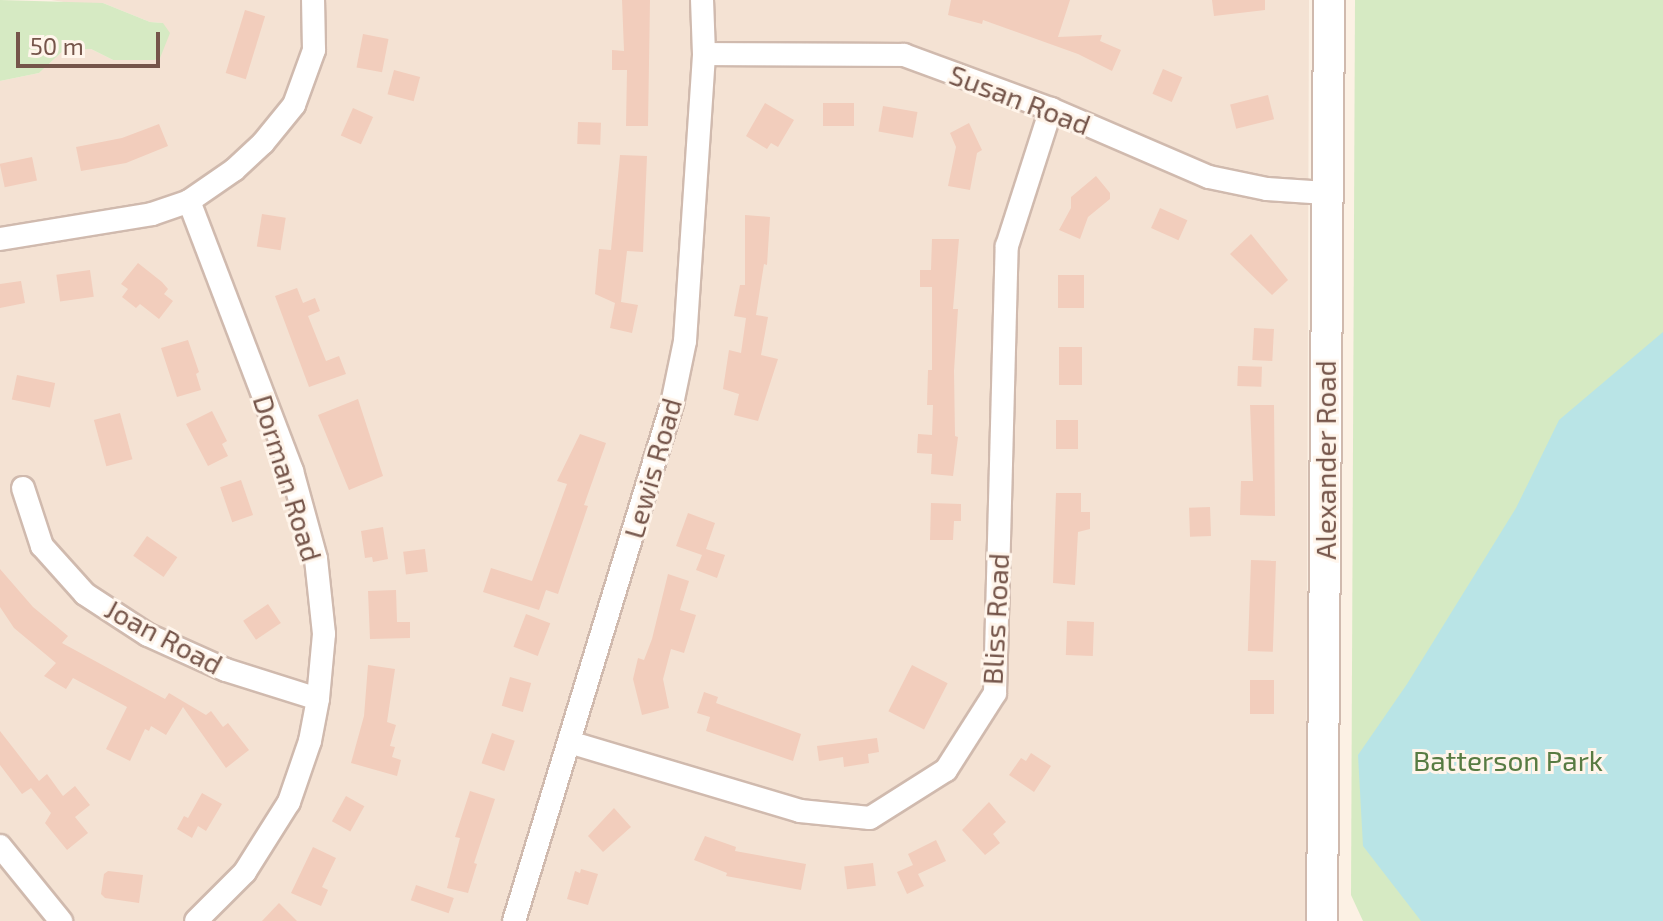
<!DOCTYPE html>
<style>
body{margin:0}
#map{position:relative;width:1663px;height:921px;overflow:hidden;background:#fcf1e4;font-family:"Exo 2",sans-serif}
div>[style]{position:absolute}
.residential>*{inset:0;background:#f4e2d3}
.green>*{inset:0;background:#d6eac3}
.water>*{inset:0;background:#b9e4e6}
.building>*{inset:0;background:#f2cdbc;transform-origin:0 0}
.roads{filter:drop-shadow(2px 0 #d0baae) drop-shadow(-2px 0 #d0baae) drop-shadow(0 2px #d0baae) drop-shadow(0 -2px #d0baae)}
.street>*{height:22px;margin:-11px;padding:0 11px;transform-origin:11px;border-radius:11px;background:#fff}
.secondary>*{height:30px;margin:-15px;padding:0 15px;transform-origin:15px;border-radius:15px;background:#fff}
span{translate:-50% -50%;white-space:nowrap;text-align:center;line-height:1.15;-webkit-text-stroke:6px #fff5eb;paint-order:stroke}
.street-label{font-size:28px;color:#75554a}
.park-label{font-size:28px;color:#577b42}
.scale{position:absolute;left:16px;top:32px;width:144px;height:36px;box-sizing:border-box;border:4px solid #75554a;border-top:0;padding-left:10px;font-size:24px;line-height:28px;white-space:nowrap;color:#75554a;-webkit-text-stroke:6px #fff5eb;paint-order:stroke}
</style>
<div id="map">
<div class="residential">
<i style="clip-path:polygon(51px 0,1309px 0,1306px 921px,0 921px,0 81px,39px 73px,64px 50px,91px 49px,113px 60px,163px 23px,150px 22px,103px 3px,77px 4px)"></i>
</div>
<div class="green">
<i style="clip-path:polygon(0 0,103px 3px,150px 22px,163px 23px,170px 33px,160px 58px,154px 60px,113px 60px,91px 49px,64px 50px,39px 73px,0 81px)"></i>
<i style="clip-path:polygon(1355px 0,1663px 0,1663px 921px,1363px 921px,1351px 895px)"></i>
</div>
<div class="water">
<i style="clip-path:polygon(1663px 332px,1663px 921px,1421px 921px,1363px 846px,1358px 755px,1407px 684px,1516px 508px,1559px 420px)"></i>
</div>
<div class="building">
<i style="clip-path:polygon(622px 0,650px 0,648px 126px,626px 126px,627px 70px,612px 70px,612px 50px,624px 51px)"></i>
<i style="clip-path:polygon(951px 0,1070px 0,1058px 37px,1102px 35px,1100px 41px,1121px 50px,1112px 71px,1078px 54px,983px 20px,982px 24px,948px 15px)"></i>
<i style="clip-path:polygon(1212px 0,1265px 0,1265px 10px,1214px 16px)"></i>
<i style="left:245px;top:10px;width:21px;height:66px;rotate:17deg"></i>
<i style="left:363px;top:34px;width:26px;height:34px;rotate:11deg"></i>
<i style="left:1163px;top:69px;width:21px;height:27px;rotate:23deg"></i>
<i style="left:394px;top:70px;width:27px;height:25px;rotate:15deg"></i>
<i style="left:1268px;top:95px;width:25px;height:39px;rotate:76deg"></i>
<i style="clip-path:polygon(765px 103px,794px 120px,778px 147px,771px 143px,767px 149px,746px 136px)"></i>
<i style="left:823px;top:103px;width:31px;height:23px"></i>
<i style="left:883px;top:106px;width:35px;height:26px;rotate:10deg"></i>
<i style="left:353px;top:108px;width:22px;height:30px;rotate:24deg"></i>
<i style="left:578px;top:122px;width:23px;height:22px;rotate:2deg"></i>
<i style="clip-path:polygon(969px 123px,982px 150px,977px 153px,970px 190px,948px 186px,956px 147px,950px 133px)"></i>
<i style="clip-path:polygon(159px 124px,168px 146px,126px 163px,81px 171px,76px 147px,122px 138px)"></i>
<i style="clip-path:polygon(620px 155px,647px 156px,643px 252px,627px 251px,621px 302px,638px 305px,632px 333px,610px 328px,615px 303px,595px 294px,599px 249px,611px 250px)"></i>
<i style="left:32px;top:157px;width:24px;height:33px;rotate:78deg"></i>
<i style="clip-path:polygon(1096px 176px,1110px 193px,1110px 199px,1088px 217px,1080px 239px,1059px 230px,1071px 208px,1071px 197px)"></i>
<i style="left:1160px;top:208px;width:30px;height:22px;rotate:24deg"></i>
<i style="left:262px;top:214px;width:24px;height:33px;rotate:9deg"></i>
<i style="clip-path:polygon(745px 215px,770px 217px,767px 265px,764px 264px,756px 315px,768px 317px,761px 355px,778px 359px,758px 421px,734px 415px,739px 394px,723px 389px,729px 350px,741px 353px,746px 318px,734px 316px,740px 285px,745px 285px)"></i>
<i style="clip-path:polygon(1251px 234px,1288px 280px,1272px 295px,1230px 254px)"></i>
<i style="clip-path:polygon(932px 239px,959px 239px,953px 309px,958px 309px,954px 371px,955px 436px,958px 437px,953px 476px,931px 474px,932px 454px,917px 453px,918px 434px,932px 435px,933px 405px,927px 405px,928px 370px,932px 370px,932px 287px,920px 287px,920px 270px,931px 270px)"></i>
<i style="clip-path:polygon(138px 263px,162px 282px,168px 289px,164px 294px,173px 301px,159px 319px,140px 304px,136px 308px,122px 297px,128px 289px,121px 284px)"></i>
<i style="left:90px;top:270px;width:27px;height:34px;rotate:82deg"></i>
<i style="left:1058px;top:275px;width:26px;height:33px"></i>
<i style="clip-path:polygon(21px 281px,25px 303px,0 308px,0 284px)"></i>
<i style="clip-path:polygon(297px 288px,303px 303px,315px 298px,320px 311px,308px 316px,326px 361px,339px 356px,346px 374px,309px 387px,275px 296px)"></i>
<i style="left:1254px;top:328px;width:20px;height:32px;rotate:3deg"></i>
<i style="clip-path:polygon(188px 340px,199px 372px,196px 374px,201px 390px,177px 397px,161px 348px)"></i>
<i style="left:1059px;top:347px;width:23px;height:38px"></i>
<i style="left:1238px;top:366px;width:24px;height:20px;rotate:2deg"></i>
<i style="left:17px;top:375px;width:39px;height:25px;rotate:12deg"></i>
<i style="clip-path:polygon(358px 399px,383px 476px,349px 490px,318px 415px)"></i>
<i style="clip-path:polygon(1250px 405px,1274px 405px,1275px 516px,1240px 515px,1241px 481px,1253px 481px)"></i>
<i style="clip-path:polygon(212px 411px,227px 441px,222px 444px,228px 456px,208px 466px,186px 424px)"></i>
<i style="left:120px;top:413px;width:48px;height:27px;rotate:75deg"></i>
<i style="left:1056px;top:420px;width:22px;height:29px"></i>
<i style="clip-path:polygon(580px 434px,606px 443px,584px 505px,588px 506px,558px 594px,546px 590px,539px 610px,483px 592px,491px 568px,532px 581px,567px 484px,557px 481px)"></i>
<i style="left:241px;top:480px;width:37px;height:22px;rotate:71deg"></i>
<i style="clip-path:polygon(1056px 493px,1081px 493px,1081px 512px,1090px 512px,1090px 529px,1078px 532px,1075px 585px,1053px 583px)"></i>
<i style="clip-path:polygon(931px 503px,961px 504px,961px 521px,954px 521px,953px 540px,930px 540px)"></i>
<i style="left:1210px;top:507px;width:29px;height:21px;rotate:88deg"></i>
<i style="clip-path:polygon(688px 513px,715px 523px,706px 549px,725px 555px,717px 578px,696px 570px,702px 555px,676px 546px)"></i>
<i style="clip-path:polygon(383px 527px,388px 559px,373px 562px,372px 557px,365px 558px,361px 531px)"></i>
<i style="left:147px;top:536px;width:37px;height:24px;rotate:35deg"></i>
<i style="left:425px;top:549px;width:23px;height:22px;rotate:83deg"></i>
<i style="left:1251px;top:560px;width:25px;height:91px;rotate:2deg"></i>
<i style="clip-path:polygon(0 569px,33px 607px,68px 636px,62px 643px,165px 699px,169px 693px,206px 715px,211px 711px,223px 727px,228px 723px,249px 750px,226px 768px,183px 707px,166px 735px,151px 726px,149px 731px,145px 729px,130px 761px,106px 749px,127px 707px,73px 678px,66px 689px,44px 676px,56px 663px,14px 628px,0 607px)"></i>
<i style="clip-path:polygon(668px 574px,689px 581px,680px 610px,696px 615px,684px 653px,671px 649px,663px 679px,669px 708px,642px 715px,633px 679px,638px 658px,644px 660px,652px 639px)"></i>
<i style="clip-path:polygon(396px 590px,397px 622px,410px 622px,410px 638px,370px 639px,368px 591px)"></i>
<i style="left:268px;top:604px;width:23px;height:30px;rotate:56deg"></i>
<i style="left:526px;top:614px;width:26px;height:35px;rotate:21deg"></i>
<i style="left:1067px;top:621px;width:27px;height:34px;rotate:2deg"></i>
<i style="clip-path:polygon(368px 665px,395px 669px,387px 722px,396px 725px,390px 746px,395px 747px,392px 757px,401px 760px,397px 776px,351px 763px,364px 716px)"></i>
<i style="left:912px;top:665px;width:40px;height:52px;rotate:27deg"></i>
<i style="left:510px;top:677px;width:22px;height:30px;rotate:16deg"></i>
<i style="left:1250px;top:680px;width:24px;height:34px"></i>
<i style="clip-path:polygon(704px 692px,718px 697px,716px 703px,801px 734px,793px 761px,706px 731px,710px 717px,697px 713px)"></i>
<i style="clip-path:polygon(0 731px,39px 781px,47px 774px,63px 796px,75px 786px,90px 805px,75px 817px,88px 833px,67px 850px,45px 823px,51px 813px,31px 788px,22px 794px,0 765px)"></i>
<i style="left:492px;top:733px;width:24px;height:32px;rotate:19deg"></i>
<i style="clip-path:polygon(877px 738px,879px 752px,868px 754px,869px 763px,844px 767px,843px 757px,819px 761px,817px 746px)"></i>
<i style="clip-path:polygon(1031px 753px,1051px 766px,1034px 792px,1009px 775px,1021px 758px,1026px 761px)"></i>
<i style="clip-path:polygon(470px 791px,495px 799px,474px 863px,477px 864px,468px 893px,447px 888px,460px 838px,455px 837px)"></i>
<i style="clip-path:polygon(202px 793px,222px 804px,206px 831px,198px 826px,192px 838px,177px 829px,184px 816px,188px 818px)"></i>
<i style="left:346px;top:796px;width:21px;height:29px;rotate:29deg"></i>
<i style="clip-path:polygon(989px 802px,1006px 822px,993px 834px,1000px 843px,985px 855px,962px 830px)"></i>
<i style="clip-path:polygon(614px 808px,631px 827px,603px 852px,588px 836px)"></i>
<i style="clip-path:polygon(705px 836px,736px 847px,735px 851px,806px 864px,801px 890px,726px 876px,727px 873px,694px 860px)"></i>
<i style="clip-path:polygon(936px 840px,946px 861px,918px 874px,924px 886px,907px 894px,897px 872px,913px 865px,908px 854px)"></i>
<i style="clip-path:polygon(313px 847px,336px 858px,322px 887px,328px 890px,321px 906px,291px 893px)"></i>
<i style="left:873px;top:863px;width:23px;height:29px;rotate:83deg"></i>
<i style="clip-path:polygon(581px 869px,598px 874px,588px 905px,567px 899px,575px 871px,580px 873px)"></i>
<i style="clip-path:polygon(108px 871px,143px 875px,139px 903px,105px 898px,101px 894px,104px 874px)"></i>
<i style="left:416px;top:885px;width:40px;height:16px;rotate:19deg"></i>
<i style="clip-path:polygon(279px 903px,297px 921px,262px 921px)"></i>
</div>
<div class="roads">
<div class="street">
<i style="left:704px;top:54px;width:200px;rotate:0.3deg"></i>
<i style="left:904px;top:55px;width:157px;rotate:20.2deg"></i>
<i style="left:1051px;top:109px;width:172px;rotate:23.3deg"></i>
<i style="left:1209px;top:177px;width:59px;rotate:11.7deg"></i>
<i style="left:1267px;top:189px;width:59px;rotate:3.9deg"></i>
<i style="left:189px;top:201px;width:289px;rotate:69.1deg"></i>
<i style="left:292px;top:471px;width:91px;rotate:74.7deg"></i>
<i style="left:316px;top:559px;width:75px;rotate:83.9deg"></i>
<i style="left:324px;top:634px;width:65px;rotate:95.3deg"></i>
<i style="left:318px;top:699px;width:43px;rotate:100.8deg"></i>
<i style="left:310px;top:741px;width:65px;rotate:109deg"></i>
<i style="left:289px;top:802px;width:83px;rotate:122.2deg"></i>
<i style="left:245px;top:872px;width:69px;rotate:135deg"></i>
<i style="left:0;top:239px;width:154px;rotate:-9.3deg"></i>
<i style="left:152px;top:214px;width:39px;rotate:-19deg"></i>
<i style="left:189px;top:201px;width:55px;rotate:-34.6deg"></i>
<i style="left:234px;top:170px;width:40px;rotate:-43deg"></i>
<i style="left:263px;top:143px;width:49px;rotate:-50.8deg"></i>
<i style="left:294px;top:105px;width:59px;rotate:-70deg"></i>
<i style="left:314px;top:50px;width:50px;rotate:-91.1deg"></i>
<i style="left:23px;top:488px;width:61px;rotate:71.9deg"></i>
<i style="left:42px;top:546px;width:64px;rotate:48.1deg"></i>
<i style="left:85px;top:594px;width:75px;rotate:33.1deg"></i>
<i style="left:148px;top:635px;width:85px;rotate:24.2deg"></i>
<i style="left:226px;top:670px;width:96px;rotate:17.5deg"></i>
<i style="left:569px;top:742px;width:241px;rotate:16.6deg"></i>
<i style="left:800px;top:811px;width:70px;rotate:5.7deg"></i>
<i style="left:870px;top:818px;width:90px;rotate:-32.3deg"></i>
<i style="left:946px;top:770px;width:91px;rotate:-57.5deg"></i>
<i style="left:995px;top:693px;width:447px;rotate:-88.5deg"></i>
<i style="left:1007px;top:246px;width:144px;rotate:-72.2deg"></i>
<i style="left:0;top:846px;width:97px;rotate:50.9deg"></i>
<i style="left:514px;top:921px;width:541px;rotate:-73.01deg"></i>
<i style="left:672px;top:404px;width:64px;rotate:-78.3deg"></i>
<i style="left:685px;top:341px;width:288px;rotate:-86.2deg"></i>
<i style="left:704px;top:54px;width:54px;rotate:-92.1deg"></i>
</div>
<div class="secondary">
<i style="left:1322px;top:921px;width:921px;rotate:-89.56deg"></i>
</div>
</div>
<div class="street-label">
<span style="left:1020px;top:99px;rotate:21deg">Susan Road</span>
<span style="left:1325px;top:460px;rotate:-90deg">Alexander Road</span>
<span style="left:652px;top:468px;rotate:-74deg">Lewis Road</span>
<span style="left:288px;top:478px;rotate:73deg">Dorman Road</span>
<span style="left:995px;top:619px;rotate:-87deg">Bliss Road</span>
<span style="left:164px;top:636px;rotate:28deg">Joan Road</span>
</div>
<div class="park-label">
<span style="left:1508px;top:760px">Batterson Park</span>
</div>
<div class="scale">50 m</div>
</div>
